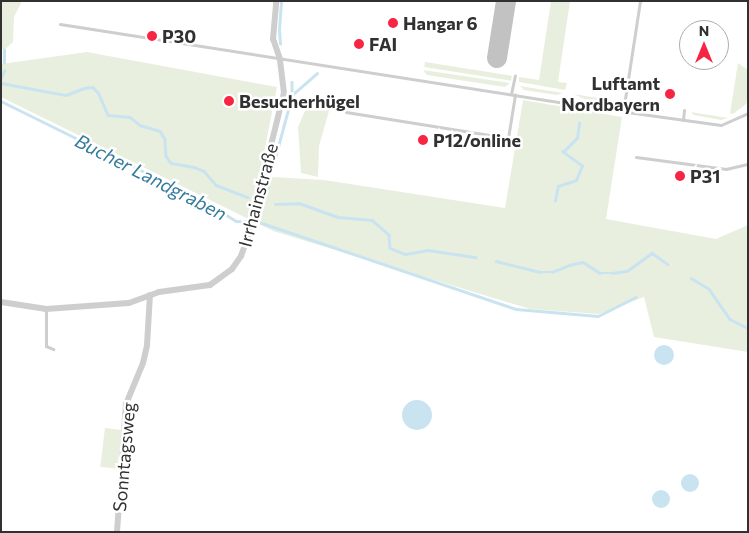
<!DOCTYPE html>
<meta charset="utf-8">
<style>
body{margin:0}
#map{position:relative;width:749px;height:533px;overflow:hidden;background:#fff;font-family:Commissioner,sans-serif}
div>[style]{position:absolute}
.green>*{inset:0;background:#e8efde;transform-origin:0 0}
.water>*{inset:0;background:#c9e4f0}
.round{border-radius:50%}
.stream>*{height:2.5px;margin:-1.25px;padding:0 1.25px;transform-origin:1.25px;border-radius:1.25px;background:#c9e4f0}
.taxiway>*{height:20px;margin:-10px;padding:0 10px;transform-origin:10px;border-radius:10px;background:#c2c2c2}
.lane>*{height:3px;margin:-1.5px;padding:0 1.5px;transform-origin:1.5px;border-radius:1.5px;background:#cecece}
.street>*{height:6px;margin:-3px;padding:0 3px;transform-origin:3px;border-radius:3px;background:#cecece}
.dots>*{width:14px;height:14px;translate:-50% -50%;box-sizing:border-box;border:2px solid #fff;border-radius:50%}
span{translate:-50% -50%;white-space:nowrap;text-align:center;line-height:1.15;-webkit-text-stroke:5px #fff;paint-order:stroke}
.poi-label{font-size:18px;color:#313131;font-weight:700}
.left{translate:0 -50%;text-align:left}
.right{translate:-100% -50%;text-align:right}
.street-label{font-size:18px;color:#313131}
.water-label{font-size:19px;color:#357c9d;font-style:italic}
.frame{position:absolute;inset:0;border:2px solid #313131;pointer-events:none}
.north{position:absolute;left:679px;top:20px;width:50px;height:50px;box-sizing:border-box;background:#fff;border:1px solid #adadad;border-radius:50%;rotate:0deg;font-size:14px;font-weight:700;line-height:20px;text-align:center;color:#313131}
.north::after{content:'';display:block;margin:auto;width:18px;height:22px;background:#f72443;clip-path:polygon(50% 0,100% 100%,50% 72%,0 100%)}
</style>
<div id="map">
<div class="green">
<i style="clip-path:polygon(1px 1px,22px 1px,14px 17px,13px 42px,4px 50px,1px 48px)"></i>
<i style="clip-path:polygon(551px 1px,570px 1px,558px 82px,567px 83px,565px 90px,519px 82px,519px 77px,539px 80px)"></i>
<i style="clip-path:polygon(87px 52px,277px 87px,260px 173px,273px 177px,324px 180px,505px 208px,523px 100px,622px 117px,606px 219px,716px 239px,748px 225px,748px 352px,654px 337px,644px 297px,599px 314px,530px 309px,273px 231px,1px 97px,1px 64px)"></i>
<i style="left:425px;top:62px;width:88px;height:5px;rotate:9deg"></i>
<i style="clip-path:polygon(738px 63px,748px 70px,748px 94px,746px 104px,733px 114px,730px 113px)"></i>
<i style="clip-path:polygon(423px 70px,510px 83px,505px 87px,427px 75px)"></i>
<i style="clip-path:polygon(520px 86px,563px 93px,557px 95px,524px 90px)"></i>
<i style="clip-path:polygon(574px 94px,620px 102px,615px 104px,584px 99px)"></i>
<i style="clip-path:polygon(308px 104px,331px 104px,319px 146px,318px 177px,301px 173px,298px 127px)"></i>
<i style="clip-path:polygon(691px 112px,728px 118px,721px 120px,694px 115px)"></i>
<i style="left:105px;top:428px;width:17px;height:39px;rotate:7deg"></i>
</div>
<div class="water">
<i class="round" style="left:654px;top:345px;width:20px;height:20px"></i>
<i class="round" style="left:402px;top:400px;width:30px;height:30px"></i>
<i class="round" style="left:681px;top:474px;width:18px;height:18px"></i>
<i class="round" style="left:652px;top:490px;width:18px;height:18px"></i>
</div>
<div class="stream">
<i style="left:280px;top:44px;width:14px;rotate:-94deg"></i>
<i style="left:279px;top:30px;width:29px;rotate:-86deg"></i>
<i style="left:4px;top:63px;width:13px;rotate:-90deg"></i>
<i style="left:1px;top:78px;width:8px;rotate:-67deg"></i>
<i style="left:292px;top:82px;width:11px;rotate:90deg"></i>
<i style="left:1px;top:83px;width:66px;rotate:10.5deg"></i>
<i style="left:66px;top:95px;width:19px;rotate:-21deg"></i>
<i style="left:84px;top:88px;width:9px;rotate:-6deg"></i>
<i style="left:93px;top:87px;width:9px;rotate:49deg"></i>
<i style="left:99px;top:94px;width:23px;rotate:67deg"></i>
<i style="left:108px;top:115px;width:22px;rotate:5deg"></i>
<i style="left:130px;top:117px;width:13px;rotate:39deg"></i>
<i style="left:140px;top:125px;width:21px;rotate:17deg"></i>
<i style="left:160px;top:131px;width:9px;rotate:58deg"></i>
<i style="left:165px;top:139px;width:17px;rotate:87deg"></i>
<i style="left:166px;top:156px;width:9px;rotate:54deg"></i>
<i style="left:171px;top:163px;width:23px;rotate:10deg"></i>
<i style="left:194px;top:167px;width:11px;rotate:22deg"></i>
<i style="left:204px;top:171px;width:18px;rotate:49deg"></i>
<i style="left:216px;top:185px;width:34px;rotate:21deg"></i>
<i style="left:1px;top:101px;width:232px;rotate:26.3deg"></i>
<i style="left:209px;top:204px;width:32px;rotate:32deg"></i>
<i style="left:236px;top:221px;width:23px;rotate:2deg"></i>
<i style="left:259px;top:222px;width:271px;rotate:18.7deg"></i>
<i style="left:516px;top:309px;width:82px;rotate:4.9deg"></i>
<i style="left:598px;top:316px;width:42px;rotate:-26.6deg"></i>
<i style="left:272px;top:169px;width:77px;rotate:-74.9deg"></i>
<i style="left:292px;top:95px;width:33px;rotate:-41deg"></i>
<i style="left:555px;top:201px;width:15px;rotate:-79deg"></i>
<i style="left:558px;top:186px;width:19px;rotate:-18deg"></i>
<i style="left:576px;top:180px;width:15px;rotate:-67deg"></i>
<i style="left:582px;top:166px;width:24px;rotate:-144deg"></i>
<i style="left:563px;top:152px;width:20px;rotate:-45deg"></i>
<i style="left:577px;top:138px;width:15px;rotate:-82deg"></i>
<i style="left:275px;top:204px;width:24px;rotate:-2deg"></i>
<i style="left:299px;top:203px;width:41px;rotate:19.7deg"></i>
<i style="left:338px;top:217px;width:34px;rotate:5deg"></i>
<i style="left:372px;top:220px;width:23px;rotate:41deg"></i>
<i style="left:389px;top:235px;width:13px;rotate:86deg"></i>
<i style="left:390px;top:248px;width:16px;rotate:22deg"></i>
<i style="left:405px;top:254px;width:23px;rotate:-10deg"></i>
<i style="left:428px;top:250px;width:48px;rotate:8.5deg"></i>
<i style="left:261px;top:213px;width:29px;rotate:-76deg"></i>
<i style="left:496px;top:261px;width:45px;rotate:14deg"></i>
<i style="left:540px;top:272px;width:12px"></i>
<i style="left:552px;top:272px;width:18px;rotate:-22deg"></i>
<i style="left:569px;top:265px;width:14px;rotate:-12deg"></i>
<i style="left:583px;top:262px;width:20px;rotate:33deg"></i>
<i style="left:600px;top:273px;width:12px"></i>
<i style="left:612px;top:273px;width:15px;rotate:-8deg"></i>
<i style="left:627px;top:271px;width:31px;rotate:-36deg"></i>
<i style="left:652px;top:253px;width:19px;rotate:35deg"></i>
<i style="left:691px;top:278px;width:21px;rotate:31deg"></i>
<i style="left:709px;top:289px;width:37px;rotate:55deg"></i>
<i style="left:730px;top:319px;width:20px;rotate:27deg"></i>
</div>
<div class="taxiway">
<i style="left:497px;top:58px;width:58px;rotate:-81deg"></i>
</div>
<div class="lane">
<i style="left:60px;top:24px;width:530px;rotate:8.89deg"></i>
<i style="left:584px;top:106px;width:138px;rotate:7.9deg"></i>
<i style="left:721px;top:125px;width:30px;rotate:-24deg"></i>
<i style="left:511px;top:94px;width:19px;rotate:-78deg"></i>
<i style="left:346px;top:112px;width:164px;rotate:9.1deg"></i>
<i style="left:508px;top:138px;width:44px;rotate:-80.8deg"></i>
<i style="left:623px;top:112px;width:112px;rotate:-81.3deg"></i>
<i style="left:683px;top:120px;width:10px;rotate:-84deg"></i>
<i style="left:636px;top:157px;width:91px;rotate:7.6deg"></i>
<i style="left:726px;top:169px;width:23px;rotate:-13deg"></i>
<i style="left:46px;top:309px;width:37px;rotate:90deg"></i>
<i style="left:46px;top:346px;width:8px;rotate:23deg"></i>
</div>
<div class="street">
<i style="left:1px;top:302px;width:46px;rotate:8.8deg"></i>
<i style="left:46px;top:309px;width:83px;rotate:-4.1deg"></i>
<i style="left:129px;top:303px;width:32px;rotate:-20deg"></i>
<i style="left:159px;top:292px;width:51px;rotate:-7.8deg"></i>
<i style="left:210px;top:285px;width:27px;rotate:-36deg"></i>
<i style="left:232px;top:269px;width:16px;rotate:-55deg"></i>
<i style="left:241px;top:256px;width:23px;rotate:-70deg"></i>
<i style="left:249px;top:234px;width:145px;rotate:-76.1deg"></i>
<i style="left:284px;top:93px;width:34px;rotate:-97deg"></i>
<i style="left:280px;top:59px;width:21px;rotate:-109deg"></i>
<i style="left:273px;top:39px;width:38px;rotate:-85deg"></i>
<i style="left:117px;top:532px;width:128px;rotate:-86deg"></i>
<i style="left:126px;top:404px;width:44px;rotate:-67.5deg"></i>
<i style="left:143px;top:363px;width:18px;rotate:-77deg"></i>
<i style="left:147px;top:345px;width:50px;rotate:-86.6deg"></i>
</div>
<div class="dots">
<i style="left:393px;top:23px;background:#f72443"></i>
<i style="left:152px;top:36px;background:#f72443"></i>
<i style="left:359px;top:44px;background:#f72443"></i>
<i style="left:670px;top:94px;background:#f72443"></i>
<i style="left:229px;top:101px;background:#f72443"></i>
<i style="left:423px;top:140px;background:#f72443"></i>
<i style="left:680px;top:176px;background:#f72443"></i>
</div>
<div class="poi-label">
<span class="left" style="left:403px;top:23px">Hangar 6</span>
<span class="left" style="left:162px;top:36px">P30</span>
<span class="left" style="left:369px;top:44px">FAI</span>
<span class="right" style="left:660px;top:94px">Luftamt<br>Nordbayern</span>
<span class="left" style="left:239px;top:101px">Besucherhügel</span>
<span class="left" style="left:433px;top:140px">P12/online</span>
<span class="left" style="left:690px;top:176px">P31</span>
</div>
<div class="street-label">
<span style="left:258px;top:195px;rotate:-75deg">Irrhainstraße</span>
<span style="left:124px;top:457px;rotate:-85deg">Sonntagsweg</span>
</div>
<div class="water-label">
<span style="left:151px;top:177px;rotate:27deg">Bucher Landgraben</span>
</div>
<div class="frame"></div>
<div class="north">N</div>
</div>
